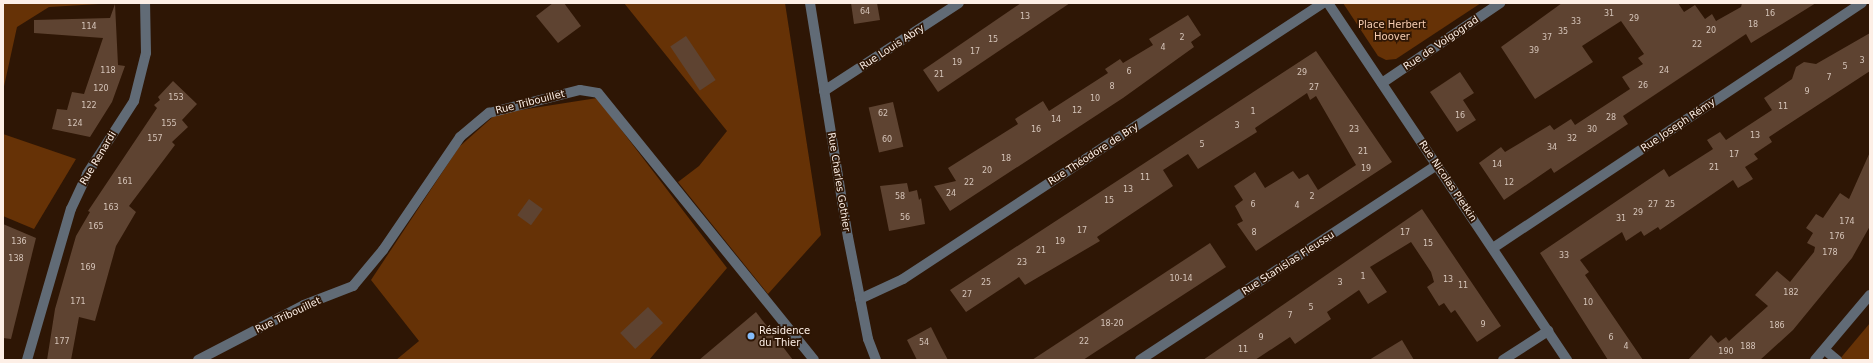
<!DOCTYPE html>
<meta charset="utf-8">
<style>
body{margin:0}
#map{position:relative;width:1873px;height:363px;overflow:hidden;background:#2e1605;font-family:"DejaVu Sans",sans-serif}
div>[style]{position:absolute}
.green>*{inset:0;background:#663206}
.building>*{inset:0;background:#5e4331;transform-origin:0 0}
.minor>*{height:10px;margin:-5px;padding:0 5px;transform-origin:5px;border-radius:5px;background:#616b76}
.dots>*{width:11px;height:11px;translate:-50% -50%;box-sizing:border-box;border:2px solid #2e1605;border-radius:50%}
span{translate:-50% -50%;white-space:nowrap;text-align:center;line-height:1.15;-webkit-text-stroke:3.5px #2e1605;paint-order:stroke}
.number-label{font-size:8px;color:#d5c4b9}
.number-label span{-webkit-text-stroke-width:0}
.park-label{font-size:10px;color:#f7cdb2}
.street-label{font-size:10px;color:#fdefe6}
.poi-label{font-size:10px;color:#fdefe6}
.left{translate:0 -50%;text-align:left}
.frame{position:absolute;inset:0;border:4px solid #fdefe6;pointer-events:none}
</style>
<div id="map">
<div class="green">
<i style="clip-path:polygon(3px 3px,116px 3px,49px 7px,17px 27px,3px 91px)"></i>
<i style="clip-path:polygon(624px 3px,785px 3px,821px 235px,768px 294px,678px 182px,699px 166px,727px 131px)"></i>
<i style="clip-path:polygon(1343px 3px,1481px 3px,1396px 59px,1386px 60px,1378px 56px)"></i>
<i style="clip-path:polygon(597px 98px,727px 268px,649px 360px,396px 360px,419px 341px,371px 280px,459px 147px,496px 114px)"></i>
<i style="clip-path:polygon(3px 134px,76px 159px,34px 229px,3px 216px)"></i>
<i style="clip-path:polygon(1870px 323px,1870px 360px,1839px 360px)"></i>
</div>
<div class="building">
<i style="clip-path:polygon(553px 3px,564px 3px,581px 26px,558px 43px,536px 16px)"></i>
<i style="clip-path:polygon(851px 3px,877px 3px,880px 20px,854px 24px)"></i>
<i style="clip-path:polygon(1021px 3px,1070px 3px,938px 92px,923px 70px)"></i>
<i style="clip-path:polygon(1562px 3px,1678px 3px,1684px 12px,1695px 5px,1705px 19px,1712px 14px,1716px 21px,1741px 7px,1742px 3px,1816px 3px,1751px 43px,1746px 34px,1623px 116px,1628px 124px,1554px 173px,1551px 168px,1504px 200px,1479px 163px,1501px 147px,1505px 152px,1550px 125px,1554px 130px,1571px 119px,1575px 125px,1630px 89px,1622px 77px,1643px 64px,1638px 58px,1644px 54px,1621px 21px,1582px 46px,1593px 62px,1535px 99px,1501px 47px)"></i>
<i style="clip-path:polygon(115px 4px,118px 65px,125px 66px,112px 102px,90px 137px,52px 129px,57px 109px,67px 110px,72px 92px,84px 94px,103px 38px,34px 33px,34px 20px,110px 18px)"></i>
<i style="clip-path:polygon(1188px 15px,1201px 35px,1191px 42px,1194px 47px,1123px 98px,950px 211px,934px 186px,956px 181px,948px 168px,1018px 124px,1015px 119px,1043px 101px,1049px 111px,1108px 73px,1105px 69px,1120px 59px,1123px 63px,1153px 45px,1149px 39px)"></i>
<i style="clip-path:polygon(1870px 33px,1870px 71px,1769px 137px,1772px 142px,1754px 154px,1758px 159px,1745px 167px,1753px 179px,1738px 188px,1733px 180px,1660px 230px,1658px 227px,1644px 236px,1641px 231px,1626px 241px,1622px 232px,1580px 260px,1589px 272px,1585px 275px,1643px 360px,1608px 360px,1540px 253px,1664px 169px,1669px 177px,1710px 151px,1713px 149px,1707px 140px,1720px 132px,1726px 140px,1772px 110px,1764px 98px,1792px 79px,1796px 67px,1804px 62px,1816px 64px)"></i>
<i style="left:686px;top:36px;width:53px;height:19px;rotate:56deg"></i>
<i style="clip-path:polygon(1316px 51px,1392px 162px,1256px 251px,1237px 224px,1243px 221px,1235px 206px,1243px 200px,1234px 186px,1255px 172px,1265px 188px,1293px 171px,1299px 179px,1308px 174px,1318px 190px,1356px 165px,1316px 96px,1310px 100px,1307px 93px,1255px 128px,1257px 132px,1198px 169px,1188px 154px,1163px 170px,1173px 186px,1097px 237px,1100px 241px,1025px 285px,1019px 277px,966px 312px,950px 290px)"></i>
<i style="clip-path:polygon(1460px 72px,1474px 93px,1463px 100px,1476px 120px,1457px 132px,1430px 92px)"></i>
<i style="clip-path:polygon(173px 81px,197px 104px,182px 120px,188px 127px,172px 142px,175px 145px,129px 206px,136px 212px,116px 246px,95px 321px,79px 317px,71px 360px,47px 360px,55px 309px,76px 236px,90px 212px,88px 211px,157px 108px,154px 105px,160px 100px,158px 97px)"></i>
<i style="left:893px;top:102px;width:46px;height:25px;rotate:77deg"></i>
<i style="clip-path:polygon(1870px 152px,1870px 226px,1852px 258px,1793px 330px,1760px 360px,1688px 360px,1711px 335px,1718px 343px,1726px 337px,1729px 341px,1768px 306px,1755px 295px,1777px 271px,1790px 282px,1814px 252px,1815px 247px,1807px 243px,1813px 233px,1806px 228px,1816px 214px,1823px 218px,1840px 193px,1849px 199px)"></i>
<i style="clip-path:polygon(907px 183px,909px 192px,917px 190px,919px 200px,921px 198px,925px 224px,889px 231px,880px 186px)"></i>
<i style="left:529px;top:199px;width:17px;height:20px;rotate:36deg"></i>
<i style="clip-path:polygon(1422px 209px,1501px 326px,1477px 342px,1455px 310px,1451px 313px,1444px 303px,1439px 306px,1427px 287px,1434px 282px,1431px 272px,1411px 242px,1370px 267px,1387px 292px,1368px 304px,1359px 290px,1327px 312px,1331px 319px,1295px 344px,1290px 337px,1255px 360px,1203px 360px)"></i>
<i style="clip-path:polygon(3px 224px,36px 238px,11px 339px,3px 338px)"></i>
<i style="clip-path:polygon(1210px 243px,1226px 267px,1083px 360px,1032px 360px)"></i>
<i style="left:648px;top:307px;width:22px;height:38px;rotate:47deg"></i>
<i style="clip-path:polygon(756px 312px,793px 360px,699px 360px)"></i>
<i style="clip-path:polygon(931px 327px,941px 347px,948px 360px,917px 360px,907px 340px)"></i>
<i style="clip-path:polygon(1402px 340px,1414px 360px,1369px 360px)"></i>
</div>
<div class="minor">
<i style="left:810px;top:3px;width:237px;rotate:80.8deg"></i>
<i style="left:848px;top:237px;width:104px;rotate:78.9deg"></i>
<i style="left:868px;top:339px;width:22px;rotate:69deg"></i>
<i style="left:1328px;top:3px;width:430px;rotate:56.2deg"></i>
<i style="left:1382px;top:83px;width:143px;rotate:-34.1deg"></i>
<i style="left:824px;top:91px;width:161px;rotate:-33.1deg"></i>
<i style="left:1493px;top:248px;width:443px;rotate:-33.6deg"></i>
<i style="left:860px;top:299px;width:47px;rotate:-24.9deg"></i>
<i style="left:903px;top:279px;width:503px;rotate:-33.31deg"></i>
<i style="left:1825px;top:350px;width:16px;rotate:40deg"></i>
<i style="left:27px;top:360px;width:157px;rotate:-73.8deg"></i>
<i style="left:71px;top:209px;width:38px;rotate:-65deg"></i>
<i style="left:87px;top:174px;width:87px;rotate:-57.2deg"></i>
<i style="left:134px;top:101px;width:49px;rotate:-76deg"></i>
<i style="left:146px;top:53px;width:50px;rotate:-91.1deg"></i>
<i style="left:198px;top:360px;width:119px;rotate:-27.4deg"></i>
<i style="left:304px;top:305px;width:53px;rotate:-21.2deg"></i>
<i style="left:353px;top:286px;width:47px;rotate:-50.2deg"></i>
<i style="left:383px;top:250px;width:137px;rotate:-55.7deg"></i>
<i style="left:460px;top:137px;width:38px;rotate:-40deg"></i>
<i style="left:489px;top:113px;width:94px;rotate:-14.2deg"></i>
<i style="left:580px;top:90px;width:18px;rotate:9deg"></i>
<i style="left:598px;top:93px;width:343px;rotate:51deg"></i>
<i style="left:1140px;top:360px;width:355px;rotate:-33.3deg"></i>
<i style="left:1503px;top:360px;width:54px;rotate:-32.8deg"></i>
<i style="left:1815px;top:360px;width:85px;rotate:-49.8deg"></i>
</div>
<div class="dots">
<i style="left:751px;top:336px;background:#84bcfb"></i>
</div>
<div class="number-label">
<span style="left:865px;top:12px">64</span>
<span style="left:1609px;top:14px">31</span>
<span style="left:1770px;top:14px">16</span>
<span style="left:1025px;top:17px">13</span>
<span style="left:1634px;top:19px">29</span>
<span style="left:1576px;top:22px">33</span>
<span style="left:1753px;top:25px">18</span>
<span style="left:89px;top:27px">114</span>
<span style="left:1711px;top:31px">20</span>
<span style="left:1563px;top:32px">35</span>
<span style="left:1182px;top:38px">2</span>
<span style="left:1547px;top:38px">37</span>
<span style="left:993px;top:40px">15</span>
<span style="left:1697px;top:45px">22</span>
<span style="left:1163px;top:48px">4</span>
<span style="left:1534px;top:51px">39</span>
<span style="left:975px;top:52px">17</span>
<span style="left:1862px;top:61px">3</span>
<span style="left:957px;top:63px">19</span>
<span style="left:1845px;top:67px">5</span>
<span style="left:108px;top:71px">118</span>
<span style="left:1664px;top:71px">24</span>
<span style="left:1129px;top:72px">6</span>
<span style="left:1302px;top:73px">29</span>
<span style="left:939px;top:75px">21</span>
<span style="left:1829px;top:78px">7</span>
<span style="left:1643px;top:86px">26</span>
<span style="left:1112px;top:87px">8</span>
<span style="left:1314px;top:88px">27</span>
<span style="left:101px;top:89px">120</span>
<span style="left:1807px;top:92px">9</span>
<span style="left:176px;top:98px">153</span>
<span style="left:1095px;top:99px">10</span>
<span style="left:89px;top:106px">122</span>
<span style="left:1783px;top:107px">11</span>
<span style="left:1077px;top:111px">12</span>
<span style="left:1253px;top:112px">1</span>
<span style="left:883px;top:114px">62</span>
<span style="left:1460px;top:116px">16</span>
<span style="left:1611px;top:118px">28</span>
<span style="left:1056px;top:120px">14</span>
<span style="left:75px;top:124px">124</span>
<span style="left:169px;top:124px">155</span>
<span style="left:1237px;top:126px">3</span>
<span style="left:1036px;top:130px">16</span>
<span style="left:1354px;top:130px">23</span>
<span style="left:1592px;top:130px">30</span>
<span style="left:1755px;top:136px">13</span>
<span style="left:155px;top:139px">157</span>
<span style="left:1572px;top:139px">32</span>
<span style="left:887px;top:140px">60</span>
<span style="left:1202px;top:145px">5</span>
<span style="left:1552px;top:148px">34</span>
<span style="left:1363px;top:152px">21</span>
<span style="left:1734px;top:155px">17</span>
<span style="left:1006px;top:159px">18</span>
<span style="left:1497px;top:165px">14</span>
<span style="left:1714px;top:168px">21</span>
<span style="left:1366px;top:169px">19</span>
<span style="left:987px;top:171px">20</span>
<span style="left:1145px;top:178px">11</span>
<span style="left:125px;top:182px">161</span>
<span style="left:969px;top:183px">22</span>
<span style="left:1509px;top:183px">12</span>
<span style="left:1128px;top:190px">13</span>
<span style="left:951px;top:194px">24</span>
<span style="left:900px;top:197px">58</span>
<span style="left:1312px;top:197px">2</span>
<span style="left:1109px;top:201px">15</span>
<span style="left:1253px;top:205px">6</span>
<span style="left:1653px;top:205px">27</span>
<span style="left:1670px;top:205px">25</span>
<span style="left:1297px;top:206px">4</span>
<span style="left:111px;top:208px">163</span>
<span style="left:1638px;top:213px">29</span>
<span style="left:905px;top:218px">56</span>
<span style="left:1621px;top:219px">31</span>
<span style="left:1847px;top:222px">174</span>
<span style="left:96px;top:227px">165</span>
<span style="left:1082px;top:231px">17</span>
<span style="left:1254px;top:233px">8</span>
<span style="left:1405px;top:233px">17</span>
<span style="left:1837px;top:237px">176</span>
<span style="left:19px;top:242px">136</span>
<span style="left:1060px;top:242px">19</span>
<span style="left:1428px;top:244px">15</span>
<span style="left:1041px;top:251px">21</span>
<span style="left:1830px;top:253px">178</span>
<span style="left:1564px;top:256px">33</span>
<span style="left:16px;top:259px">138</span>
<span style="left:1022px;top:263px">23</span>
<span style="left:88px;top:268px">169</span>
<span style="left:1363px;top:277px">1</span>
<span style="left:1181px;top:279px">10-14</span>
<span style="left:1448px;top:280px">13</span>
<span style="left:986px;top:283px">25</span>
<span style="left:1340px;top:283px">3</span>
<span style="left:1463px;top:286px">11</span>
<span style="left:1791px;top:293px">182</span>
<span style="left:967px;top:295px">27</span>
<span style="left:78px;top:302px">171</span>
<span style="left:1588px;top:303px">10</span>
<span style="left:1311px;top:308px">5</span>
<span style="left:1290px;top:316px">7</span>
<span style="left:1112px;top:324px">18-20</span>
<span style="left:1483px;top:325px">9</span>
<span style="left:1777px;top:326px">186</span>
<span style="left:1261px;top:338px">9</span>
<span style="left:1611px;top:338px">6</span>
<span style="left:62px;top:342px">177</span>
<span style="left:1084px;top:342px">22</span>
<span style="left:924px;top:343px">54</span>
<span style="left:1626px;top:347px">4</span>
<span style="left:1748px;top:347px">188</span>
<span style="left:1243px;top:350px">11</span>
<span style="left:1726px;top:352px">190</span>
</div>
<div class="park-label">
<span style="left:1392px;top:30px">Place Herbert<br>Hoover</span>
</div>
<div class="street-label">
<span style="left:1441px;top:43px;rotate:-34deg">Rue de Volgograd</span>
<span style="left:892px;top:47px;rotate:-33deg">Rue Louis Abry</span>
<span style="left:530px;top:102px;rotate:-14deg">Rue Tribouillet</span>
<span style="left:1678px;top:125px;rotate:-34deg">Rue Joseph Rémy</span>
<span style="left:1093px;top:154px;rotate:-33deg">Rue Théodore de Bry</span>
<span style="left:98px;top:158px;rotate:-59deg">Rue Renardi</span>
<span style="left:1448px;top:181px;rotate:56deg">Rue Nicolas Pietkin</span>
<span style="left:839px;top:182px;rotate:81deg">Rue Charles Gothier</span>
<span style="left:1288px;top:263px;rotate:-33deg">Rue Stanislas Fleussu</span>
<span style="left:288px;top:315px;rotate:-25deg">Rue Tribouillet</span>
</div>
<div class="poi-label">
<span class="left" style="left:759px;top:336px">Résidence<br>du Thier</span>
</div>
<div class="frame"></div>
</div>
